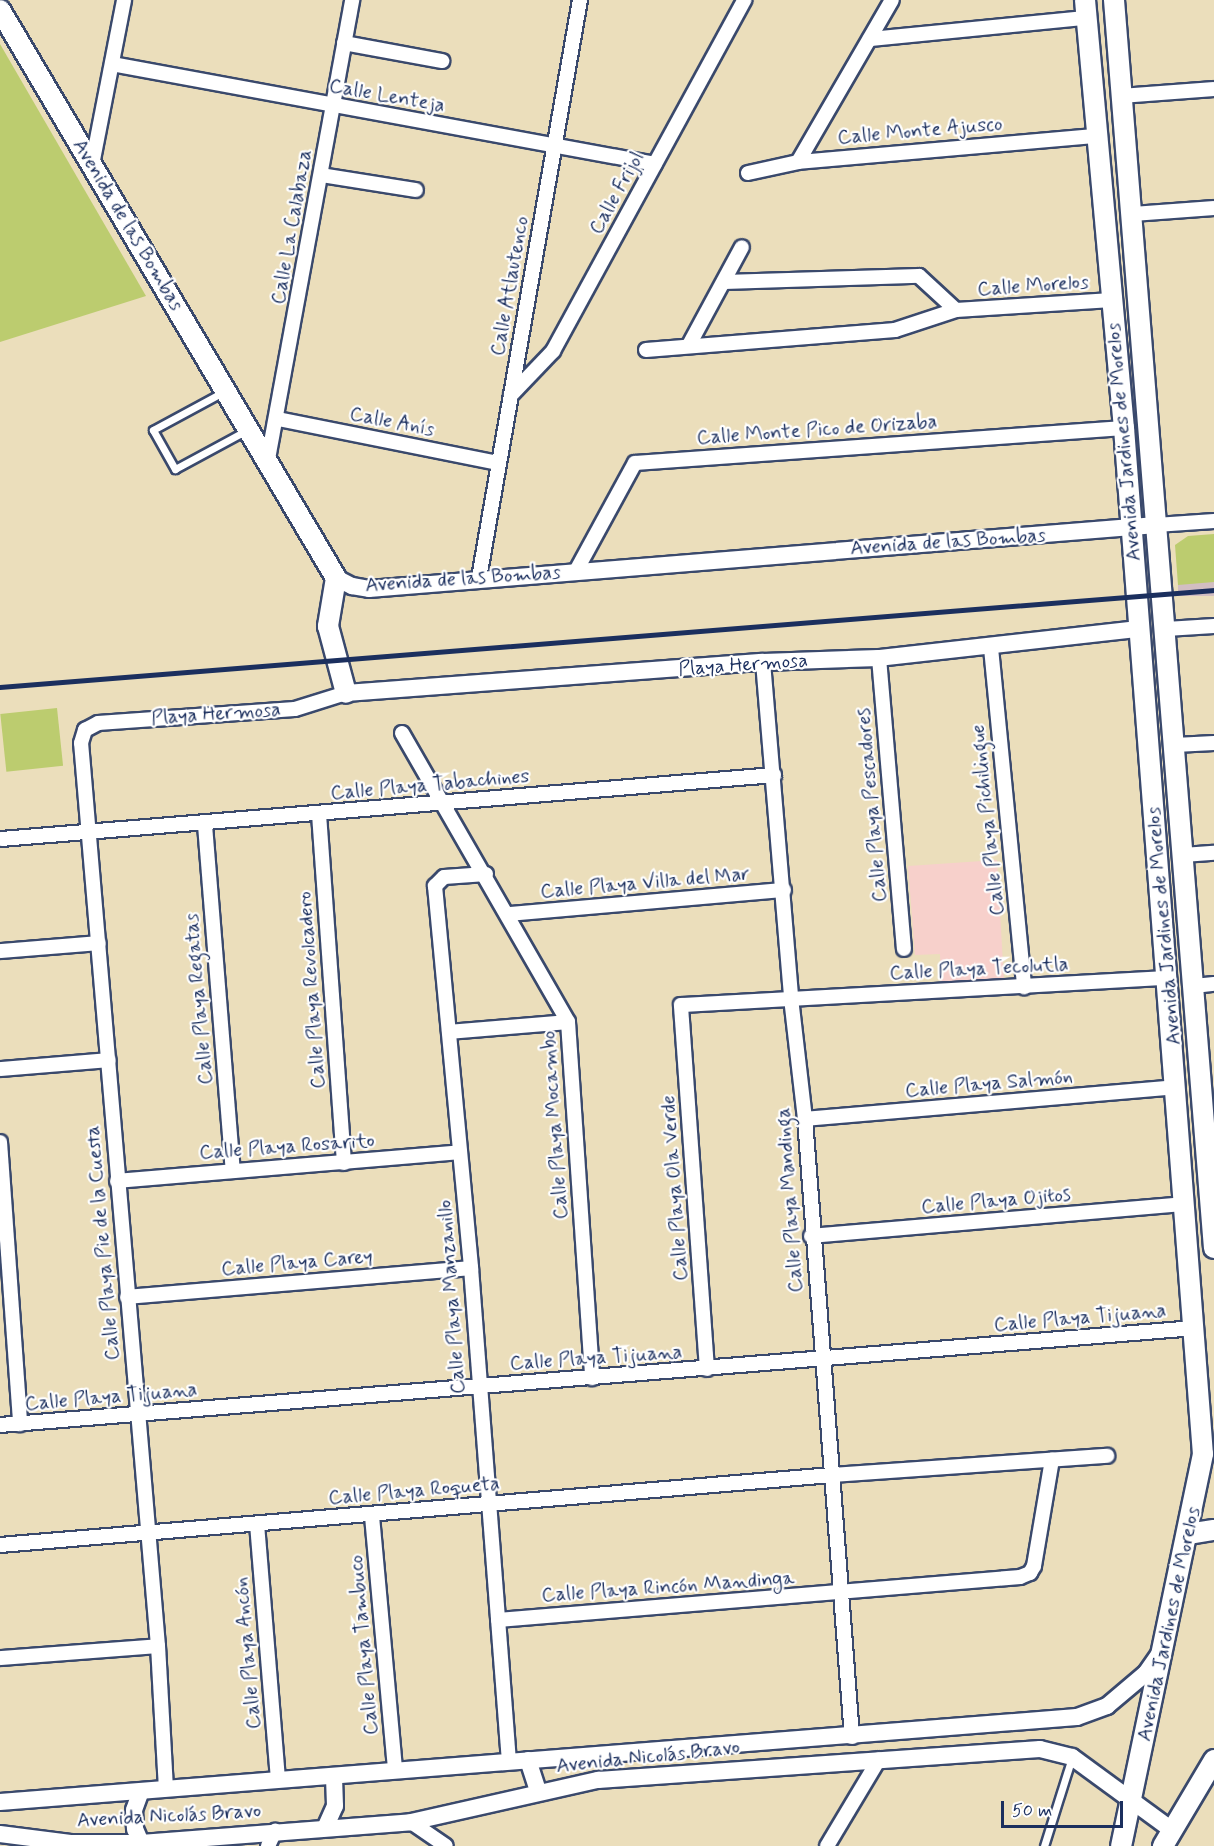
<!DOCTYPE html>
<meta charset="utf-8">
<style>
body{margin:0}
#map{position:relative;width:1214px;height:1846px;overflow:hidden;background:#ebdebb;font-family:Mynerve,sans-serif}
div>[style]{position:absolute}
.built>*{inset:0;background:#f7d0cb}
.industrial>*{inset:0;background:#d2bec2;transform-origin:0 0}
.green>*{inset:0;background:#bccc6f;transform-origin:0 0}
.roads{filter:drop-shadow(2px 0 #3a496c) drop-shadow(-2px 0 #3a496c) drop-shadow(0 2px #3a496c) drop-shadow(0 -2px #3a496c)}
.service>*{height:7px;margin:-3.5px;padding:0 3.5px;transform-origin:3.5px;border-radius:3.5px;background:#fff}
.minor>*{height:14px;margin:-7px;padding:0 7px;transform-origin:7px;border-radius:7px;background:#fff}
.tertiary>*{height:16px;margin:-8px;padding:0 8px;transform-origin:8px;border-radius:8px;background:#fff}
.secondary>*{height:20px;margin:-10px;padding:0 10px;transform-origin:10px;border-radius:10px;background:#fff}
.rail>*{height:4.5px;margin:-2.25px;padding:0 2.25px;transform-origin:2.25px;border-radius:2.25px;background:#1b2f5e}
span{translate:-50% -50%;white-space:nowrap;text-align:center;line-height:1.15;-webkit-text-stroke:4.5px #fff;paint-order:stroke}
.street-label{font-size:20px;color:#1b2f5e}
.scale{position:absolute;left:1001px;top:1801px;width:122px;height:27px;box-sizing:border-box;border:3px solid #1b2f5e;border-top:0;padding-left:8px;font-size:18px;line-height:21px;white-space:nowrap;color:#1b2f5e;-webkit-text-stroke:4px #fff;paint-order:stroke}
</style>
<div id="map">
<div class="built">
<i style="clip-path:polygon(997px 860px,1004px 981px,941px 986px,940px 954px,915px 955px,908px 866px)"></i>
</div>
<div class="industrial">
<i style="left:1214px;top:582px;width:14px;height:36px;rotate:90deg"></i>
</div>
<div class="green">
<i style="clip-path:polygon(0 44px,146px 296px,0 342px)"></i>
<i style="clip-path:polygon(1214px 534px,1214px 582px,1178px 585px,1175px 545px,1188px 536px)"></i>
<i style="left:57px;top:708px;width:58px;height:57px;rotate:84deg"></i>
</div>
<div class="roads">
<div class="service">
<i style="left:225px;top:391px;width:82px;rotate:151.6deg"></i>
<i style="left:153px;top:430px;width:45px;rotate:60.6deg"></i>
<i style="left:175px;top:469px;width:82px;rotate:-28.4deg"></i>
<i style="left:1044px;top:1846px;width:93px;rotate:-72.5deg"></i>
</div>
<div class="minor">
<i style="left:870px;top:39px;width:217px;rotate:-5.6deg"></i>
<i style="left:344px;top:43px;width:100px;rotate:10.4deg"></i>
<i style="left:112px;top:64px;width:552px;rotate:10.43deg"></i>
<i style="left:1121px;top:96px;width:93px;rotate:-4.3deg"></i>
<i style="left:798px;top:162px;width:187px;rotate:-59.9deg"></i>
<i style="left:92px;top:165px;width:168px;rotate:-79deg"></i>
<i style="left:748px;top:173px;width:51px;rotate:-12.4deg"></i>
<i style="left:798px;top:162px;width:299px;rotate:-5deg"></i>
<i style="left:321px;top:175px;width:96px;rotate:9deg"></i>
<i style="left:1133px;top:214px;width:81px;rotate:-4.2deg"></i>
<i style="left:724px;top:282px;width:195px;rotate:-1.8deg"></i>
<i style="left:919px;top:276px;width:50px;rotate:42.6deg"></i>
<i style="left:689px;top:345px;width:111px;rotate:-61.6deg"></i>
<i style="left:646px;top:350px;width:250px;rotate:-4.6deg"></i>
<i style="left:895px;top:330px;width:64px;rotate:-18.2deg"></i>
<i style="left:956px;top:310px;width:156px;rotate:-3.7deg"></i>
<i style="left:511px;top:395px;width:61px;rotate:-46.3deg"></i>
<i style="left:553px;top:351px;width:400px;rotate:-61.4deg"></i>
<i style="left:278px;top:419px;width:225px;rotate:11.3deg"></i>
<i style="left:268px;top:459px;width:467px;rotate:-79.6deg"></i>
<i style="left:1156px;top:525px;width:58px;rotate:-3.9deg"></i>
<i style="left:576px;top:571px;width:123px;rotate:-61.4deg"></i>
<i style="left:635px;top:463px;width:490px;rotate:-4.1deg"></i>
<i style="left:479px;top:578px;width:587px;rotate:-80.09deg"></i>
<i style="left:1166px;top:629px;width:48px;rotate:-3.6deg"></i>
<i style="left:991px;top:648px;width:341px;rotate:84.4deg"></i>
<i style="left:879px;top:658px;width:292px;rotate:85.1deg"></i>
<i style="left:763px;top:662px;width:337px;rotate:85.2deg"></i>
<i style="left:791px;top:998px;width:122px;rotate:83.4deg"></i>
<i style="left:805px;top:1119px;width:620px;rotate:85.65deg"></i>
<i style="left:402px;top:733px;width:333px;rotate:60.1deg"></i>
<i style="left:568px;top:1022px;width:357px;rotate:86.1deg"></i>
<i style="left:1175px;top:745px;width:39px;rotate:-3deg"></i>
<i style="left:319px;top:814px;width:350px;rotate:85.9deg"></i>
<i style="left:205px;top:825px;width:347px;rotate:85.4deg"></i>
<i style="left:1px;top:839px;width:776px;rotate:-4.73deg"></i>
<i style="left:1183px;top:855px;width:31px;rotate:-4deg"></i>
<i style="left:486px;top:874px;width:42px;rotate:175.9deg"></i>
<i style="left:444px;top:877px;width:13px;rotate:135deg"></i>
<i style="left:435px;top:886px;width:384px;rotate:84.6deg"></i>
<i style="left:471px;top:1268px;width:494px;rotate:85.6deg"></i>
<i style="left:509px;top:914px;width:276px;rotate:-5deg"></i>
<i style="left:0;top:951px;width:99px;rotate:-4.6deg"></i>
<i style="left:1194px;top:986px;width:20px;rotate:-6deg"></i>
<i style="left:449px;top:1032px;width:119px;rotate:-4.8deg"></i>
<i style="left:0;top:1069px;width:109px;rotate:-4.7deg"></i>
<i style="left:805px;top:1119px;width:373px;rotate:-4.9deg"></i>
<i style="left:0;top:1142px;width:283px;rotate:85.9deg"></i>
<i style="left:117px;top:1181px;width:344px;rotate:-4.8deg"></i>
<i style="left:811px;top:1236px;width:375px;rotate:-4.9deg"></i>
<i style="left:127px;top:1297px;width:345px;rotate:-4.8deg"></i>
<i style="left:707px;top:1369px;width:365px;rotate:-94.1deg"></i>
<i style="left:681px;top:1005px;width:488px;rotate:-3.2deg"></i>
<i style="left:0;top:1425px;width:1198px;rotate:-4.64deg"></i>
<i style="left:372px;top:1516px;width:256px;rotate:84.8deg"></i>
<i style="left:257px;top:1524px;width:257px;rotate:85.3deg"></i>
<i style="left:0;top:1545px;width:835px;rotate:-4.81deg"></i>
<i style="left:832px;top:1475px;width:276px;rotate:-4deg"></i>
<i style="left:498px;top:1620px;width:524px;rotate:-4.71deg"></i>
<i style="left:1020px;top:1577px;width:11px;rotate:-22deg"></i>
<i style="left:1030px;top:1573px;width:8px;rotate:-60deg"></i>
<i style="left:1034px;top:1566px;width:108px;rotate:-80.4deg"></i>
<i style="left:0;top:1658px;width:158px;rotate:-4.3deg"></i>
<i style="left:166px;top:1789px;width:143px;rotate:-93.2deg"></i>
<i style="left:158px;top:1646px;width:906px;rotate:-94.87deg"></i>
<i style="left:81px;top:743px;width:14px;rotate:-73deg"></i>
<i style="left:85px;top:730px;width:15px;rotate:-28deg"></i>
<i style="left:98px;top:723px;width:197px;rotate:-4.1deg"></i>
<i style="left:295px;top:709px;width:53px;rotate:-17.4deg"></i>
<i style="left:411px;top:1822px;width:42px;rotate:34.4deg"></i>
<i style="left:268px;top:1846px;width:17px;rotate:-65deg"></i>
<i style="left:827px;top:1846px;width:101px;rotate:-59.1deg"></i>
</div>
<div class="tertiary">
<i style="left:336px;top:578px;width:18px;rotate:27deg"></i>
<i style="left:352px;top:586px;width:17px;rotate:10deg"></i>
<i style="left:369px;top:589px;width:790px;rotate:-4.65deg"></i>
<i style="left:346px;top:693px;width:418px;rotate:-4.3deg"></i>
<i style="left:763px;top:662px;width:116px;rotate:-2deg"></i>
<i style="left:879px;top:658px;width:262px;rotate:-6.4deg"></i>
<i style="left:528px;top:1760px;width:32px;rotate:72deg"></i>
<i style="left:0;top:1802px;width:1080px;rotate:-4.51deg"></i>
<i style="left:1077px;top:1717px;width:32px;rotate:-20deg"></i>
<i style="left:1107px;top:1706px;width:51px;rotate:-40.2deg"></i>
<i style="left:1146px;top:1673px;width:24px;rotate:-55deg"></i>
<i style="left:326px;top:1826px;width:22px;rotate:-66deg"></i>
<i style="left:335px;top:1806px;width:30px;rotate:-92deg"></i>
<i style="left:0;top:1834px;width:71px;rotate:7.3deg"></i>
<i style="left:70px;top:1843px;width:71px"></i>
<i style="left:141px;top:1843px;width:271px;rotate:-4.4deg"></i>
<i style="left:411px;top:1822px;width:192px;rotate:-12.7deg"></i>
<i style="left:598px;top:1780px;width:443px;rotate:-4deg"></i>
<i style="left:1040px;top:1749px;width:33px;rotate:14deg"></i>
<i style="left:1072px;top:1757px;width:125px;rotate:36.2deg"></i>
<i style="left:141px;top:1843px;width:15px;rotate:-113deg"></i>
<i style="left:135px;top:1829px;width:19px;rotate:-93deg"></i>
<i style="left:134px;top:1810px;width:20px;rotate:-70deg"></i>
</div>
<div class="secondary">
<i style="left:1085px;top:0;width:430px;rotate:84.8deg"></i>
<i style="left:1124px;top:428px;width:1029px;rotate:85.6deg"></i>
<i style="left:1203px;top:1454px;width:400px;rotate:101.8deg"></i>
<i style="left:1114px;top:0;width:1252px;rotate:85.42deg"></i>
<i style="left:0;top:10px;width:660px;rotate:59.39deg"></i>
<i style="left:336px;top:578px;width:49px;rotate:99.5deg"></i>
<i style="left:328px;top:626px;width:69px;rotate:75deg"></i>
<i style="left:1188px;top:1534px;width:26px;rotate:-9deg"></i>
<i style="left:1163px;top:1846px;width:100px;rotate:-59.3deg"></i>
</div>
</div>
<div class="rail">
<i style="left:0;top:687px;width:1218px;rotate:-4.57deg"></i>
</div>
<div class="street-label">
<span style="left:387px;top:96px;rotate:10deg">Calle Lenteja</span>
<span style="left:920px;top:131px;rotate:-5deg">Calle Monte Ajusco</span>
<span style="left:617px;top:193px;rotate:-61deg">Calle Frijol</span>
<span style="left:128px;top:225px;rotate:59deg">Avenida de las Bombas</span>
<span style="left:292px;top:227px;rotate:-80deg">Calle La Calabaza</span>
<span style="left:510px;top:286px;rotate:-80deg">Calle Atlautenco</span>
<span style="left:1033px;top:286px;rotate:-4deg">Calle Morelos</span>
<span style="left:392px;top:422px;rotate:11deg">Calle Anís</span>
<span style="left:817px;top:430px;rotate:-4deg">Calle Monte Pico de Orizaba</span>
<span style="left:1124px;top:442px;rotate:-95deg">Avenida Jardines de Morelos</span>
<span style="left:948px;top:542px;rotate:-4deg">Avenida de las Bombas</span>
<span style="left:463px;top:579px;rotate:-4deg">Avenida de las Bombas</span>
<span style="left:743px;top:665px;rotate:-4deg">Playa Hermosa</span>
<span style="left:216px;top:714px;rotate:-4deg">Playa Hermosa</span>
<span style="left:430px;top:785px;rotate:-5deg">Calle Playa Tabachines</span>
<span style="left:872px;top:805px;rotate:-95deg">Calle Playa Pescadores</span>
<span style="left:988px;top:820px;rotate:-96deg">Calle Playa Pichilingue</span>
<span style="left:645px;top:883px;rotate:-5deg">Calle Playa Villa del Mar</span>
<span style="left:1164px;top:926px;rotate:-95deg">Avenida Jardines de Morelos</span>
<span style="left:979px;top:969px;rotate:-3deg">Calle Playa Tecolutla</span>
<span style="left:312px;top:990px;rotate:-94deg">Calle Playa Revolcadero</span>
<span style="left:199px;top:999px;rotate:-95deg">Calle Playa Regatas</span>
<span style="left:989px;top:1084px;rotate:-5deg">Calle Playa Salmón</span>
<span style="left:555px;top:1125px;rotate:-94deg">Calle Playa Mocambo</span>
<span style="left:287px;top:1147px;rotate:-4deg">Calle Playa Rosarito</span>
<span style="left:675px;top:1188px;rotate:-94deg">Calle Playa Ola Verde</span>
<span style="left:790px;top:1200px;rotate:-94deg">Calle Playa Mandinga</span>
<span style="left:996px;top:1201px;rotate:-5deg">Calle Playa Ojitos</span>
<span style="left:103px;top:1243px;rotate:-95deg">Calle Playa Pie de la Cuesta</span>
<span style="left:297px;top:1263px;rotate:-5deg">Calle Playa Carey</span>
<span style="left:452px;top:1297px;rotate:-94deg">Calle Playa Manzanillo</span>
<span style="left:1080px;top:1318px;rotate:-5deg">Calle Playa Tijuana</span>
<span style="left:596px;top:1358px;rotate:-4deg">Calle Playa Tijuana</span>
<span style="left:111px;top:1397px;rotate:-5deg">Calle Playa Tijuana</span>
<span style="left:414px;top:1491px;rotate:-5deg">Calle Playa Roqueta</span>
<span style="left:668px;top:1587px;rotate:-4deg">Calle Playa Rincón Mandinga</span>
<span style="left:1169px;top:1624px;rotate:-78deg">Avenida Jardines de Morelos</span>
<span style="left:364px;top:1645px;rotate:-95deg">Calle Playa Tambuco</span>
<span style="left:248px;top:1653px;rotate:-95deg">Calle Playa Ancón</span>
<span style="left:648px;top:1757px;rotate:-6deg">Avenida Nicolás Bravo</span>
<span style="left:169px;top:1816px;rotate:-3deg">Avenida Nicolás Bravo</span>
</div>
<div class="scale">50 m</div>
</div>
